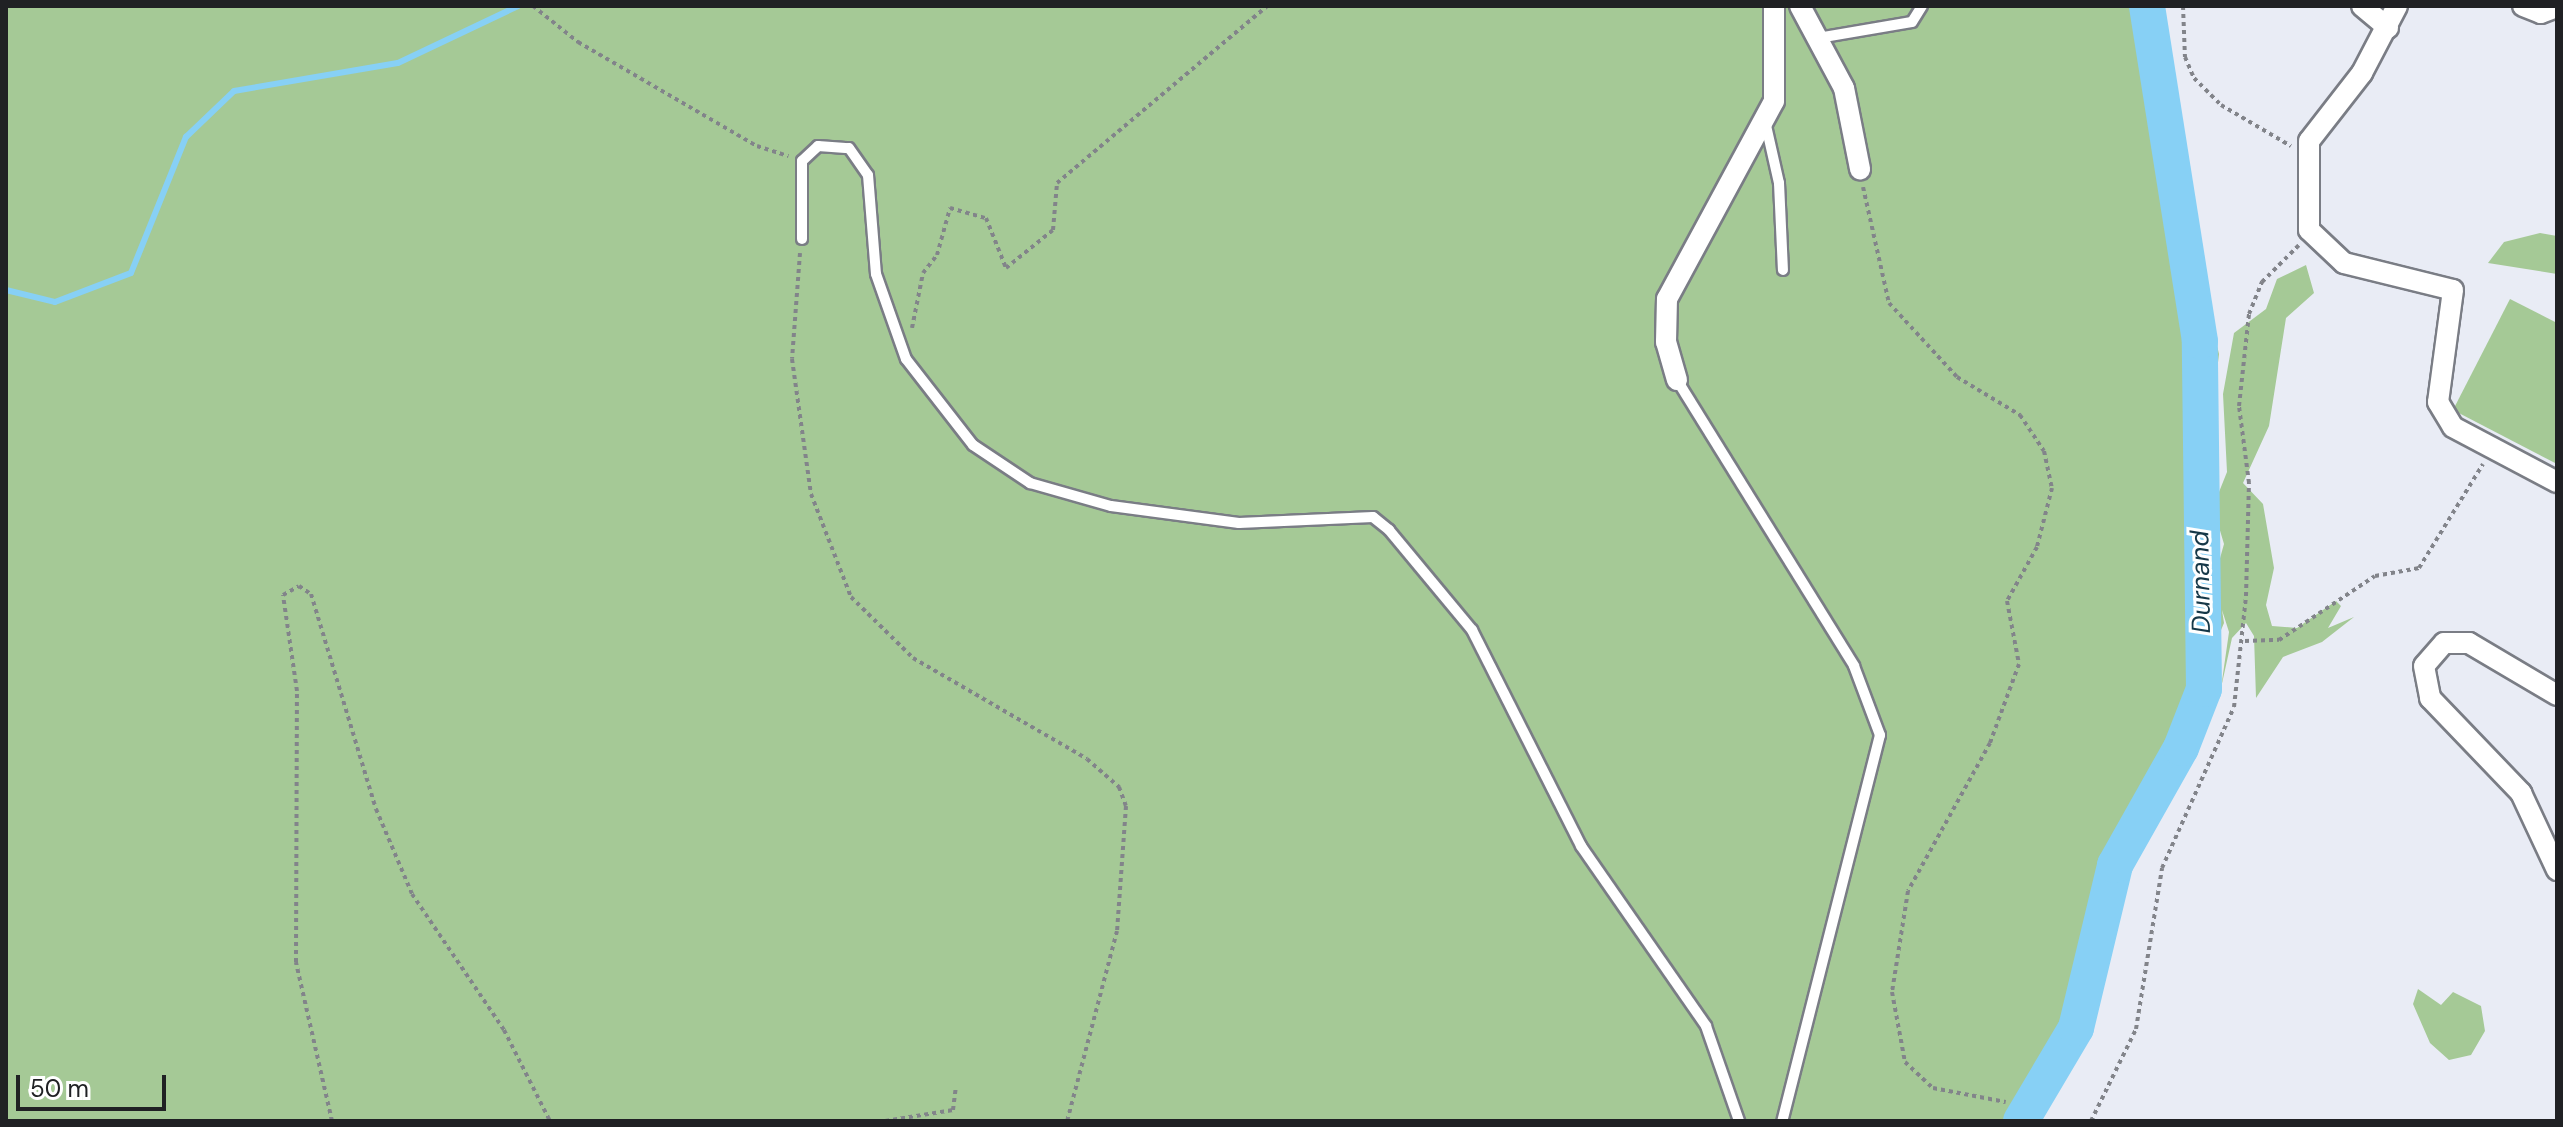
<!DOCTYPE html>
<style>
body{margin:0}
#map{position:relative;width:2563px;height:1127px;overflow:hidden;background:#e9ecf5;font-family:"DM Sans",sans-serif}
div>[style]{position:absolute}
.green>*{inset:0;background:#a5c996}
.stream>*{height:6px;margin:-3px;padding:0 3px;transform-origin:3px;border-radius:3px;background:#87d0f5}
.river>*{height:36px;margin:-18px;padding:0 18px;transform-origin:18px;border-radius:18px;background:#87d0f5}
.path>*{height:4px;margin-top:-2px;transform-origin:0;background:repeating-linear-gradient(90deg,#82848a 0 4px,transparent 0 8px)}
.roads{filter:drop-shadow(2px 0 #7a7d85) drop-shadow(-2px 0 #7a7d85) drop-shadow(0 2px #7a7d85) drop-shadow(0 -2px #7a7d85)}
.lane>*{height:10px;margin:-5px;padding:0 5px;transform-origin:5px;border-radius:5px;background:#fff}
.street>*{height:20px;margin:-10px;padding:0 10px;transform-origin:10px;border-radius:10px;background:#fff}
span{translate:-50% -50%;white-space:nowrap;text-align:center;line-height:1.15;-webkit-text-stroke:6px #fff;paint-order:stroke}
.water-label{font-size:26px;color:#163848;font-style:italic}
.frame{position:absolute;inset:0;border:8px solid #202124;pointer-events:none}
.scale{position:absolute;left:16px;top:1075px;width:150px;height:36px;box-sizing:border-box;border:4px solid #202124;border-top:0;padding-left:10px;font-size:24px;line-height:28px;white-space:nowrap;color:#202124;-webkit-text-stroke:6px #fff;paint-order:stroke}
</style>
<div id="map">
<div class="green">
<i style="clip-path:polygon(6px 6px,2158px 6px,2149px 62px,2219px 354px,2202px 501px,2215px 576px,2224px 544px,2213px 507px,2227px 472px,2223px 394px,2234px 333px,2266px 309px,2277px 279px,2306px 265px,2314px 293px,2286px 318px,2269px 426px,2243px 483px,2263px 504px,2274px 568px,2266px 605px,2272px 626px,2297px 628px,2336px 601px,2341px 606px,2328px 628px,2354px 617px,2322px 642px,2283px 657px,2256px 698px,2254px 636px,2246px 623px,2232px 638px,2221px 688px,2229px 632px,2222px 610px,2224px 623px,2122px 863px,2084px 1034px,2015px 1121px,6px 1121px)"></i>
<i style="clip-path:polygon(2540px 233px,2557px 236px,2557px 274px,2488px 263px,2504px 242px)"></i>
<i style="clip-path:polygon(2510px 299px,2557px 323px,2557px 464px,2453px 410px)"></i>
<i style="clip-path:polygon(2418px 989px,2441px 1005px,2453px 992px,2481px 1006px,2485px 1031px,2471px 1055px,2449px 1060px,2430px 1043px,2413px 1004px)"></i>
</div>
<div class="stream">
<i style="left:6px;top:290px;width:50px;rotate:13.8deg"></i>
<i style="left:55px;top:302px;width:81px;rotate:-20.9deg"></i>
<i style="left:131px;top:273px;width:147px;rotate:-68deg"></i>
<i style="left:186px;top:137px;width:66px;rotate:-43.8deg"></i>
<i style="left:234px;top:91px;width:166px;rotate:-9.7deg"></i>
<i style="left:398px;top:63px;width:133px;rotate:-25.4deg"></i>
</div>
<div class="river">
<i style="left:2021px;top:1121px;width:108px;rotate:-59.4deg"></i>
<i style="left:2076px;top:1028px;width:168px;rotate:-76.5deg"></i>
<i style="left:2115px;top:865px;width:134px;rotate:-60.6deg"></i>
<i style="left:2181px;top:748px;width:63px;rotate:-68.7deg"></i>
<i style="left:2204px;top:689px;width:348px;rotate:-90.7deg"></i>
<i style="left:2200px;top:341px;width:339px;rotate:-99deg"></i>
</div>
<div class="path">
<i style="left:533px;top:6px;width:58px;rotate:38.7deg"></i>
<i style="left:578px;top:42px;width:207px;rotate:30.2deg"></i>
<i style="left:757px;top:146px;width:33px;rotate:18deg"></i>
<i style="left:2183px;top:6px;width:51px;rotate:87.8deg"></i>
<i style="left:2185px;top:57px;width:23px;rotate:67deg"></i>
<i style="left:2194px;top:78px;width:38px;rotate:45deg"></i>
<i style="left:2221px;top:105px;width:81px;rotate:30.4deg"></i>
<i style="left:1863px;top:187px;width:119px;rotate:77.4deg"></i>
<i style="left:1889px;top:303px;width:100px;rotate:47.4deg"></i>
<i style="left:1957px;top:377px;width:74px;rotate:31.1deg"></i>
<i style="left:2020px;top:415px;width:43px;rotate:56.3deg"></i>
<i style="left:2044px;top:451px;width:38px;rotate:78deg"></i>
<i style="left:2052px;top:488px;width:61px;rotate:104.3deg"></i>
<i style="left:2037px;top:547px;width:62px;rotate:119.1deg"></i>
<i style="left:2007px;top:601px;width:64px;rotate:79.2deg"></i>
<i style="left:2019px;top:664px;width:84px;rotate:110.2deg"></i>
<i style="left:1990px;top:743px;width:169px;rotate:119deg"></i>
<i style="left:1908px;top:891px;width:102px;rotate:99deg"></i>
<i style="left:1892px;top:992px;width:71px;rotate:79.5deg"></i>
<i style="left:1905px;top:1062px;width:38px;rotate:43deg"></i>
<i style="left:1933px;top:1088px;width:74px;rotate:10.9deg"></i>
<i style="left:800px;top:253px;width:106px;rotate:94.3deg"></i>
<i style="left:792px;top:359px;width:136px;rotate:82deg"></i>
<i style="left:811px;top:494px;width:110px;rotate:68.8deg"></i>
<i style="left:851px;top:597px;width:87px;rotate:44.5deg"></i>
<i style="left:913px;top:658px;width:201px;rotate:30.1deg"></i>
<i style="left:1087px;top:759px;width:43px;rotate:41.2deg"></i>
<i style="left:1119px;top:787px;width:20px;rotate:70deg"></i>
<i style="left:1126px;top:806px;width:125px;rotate:94.1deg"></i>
<i style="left:1117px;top:931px;width:196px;rotate:104.7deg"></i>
<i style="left:912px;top:328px;width:56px;rotate:-78.7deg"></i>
<i style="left:923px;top:273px;width:23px;rotate:-52deg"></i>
<i style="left:937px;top:255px;width:49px;rotate:-74.5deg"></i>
<i style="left:950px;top:208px;width:37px;rotate:16deg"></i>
<i style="left:986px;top:218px;width:54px;rotate:68.2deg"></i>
<i style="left:1006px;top:268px;width:60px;rotate:-39deg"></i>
<i style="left:1053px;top:230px;width:47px;rotate:-85.1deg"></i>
<i style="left:1057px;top:183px;width:275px;rotate:-40.1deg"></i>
<i style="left:2245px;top:641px;width:34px;rotate:-2deg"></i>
<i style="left:2279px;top:640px;width:115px;rotate:-33.7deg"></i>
<i style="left:2375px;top:576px;width:45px;rotate:-10.3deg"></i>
<i style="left:2419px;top:568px;width:122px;rotate:-58.4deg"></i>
<i style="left:332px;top:1121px;width:163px;rotate:-102.8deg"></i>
<i style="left:296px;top:962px;width:271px;rotate:-89.8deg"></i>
<i style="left:297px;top:691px;width:97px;rotate:-98.3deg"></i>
<i style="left:283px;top:595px;width:18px;rotate:-29deg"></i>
<i style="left:299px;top:586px;width:14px;rotate:34deg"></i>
<i style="left:311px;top:594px;width:225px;rotate:73.2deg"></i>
<i style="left:376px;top:809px;width:92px;rotate:67deg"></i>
<i style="left:412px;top:894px;width:164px;rotate:55.9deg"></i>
<i style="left:504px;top:1030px;width:102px;rotate:63.2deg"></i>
<i style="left:885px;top:1121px;width:69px;rotate:-9.2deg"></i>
<i style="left:953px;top:1110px;width:24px;rotate:-83deg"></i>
<i style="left:2091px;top:1121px;width:102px;rotate:-63.9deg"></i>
<i style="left:2136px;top:1029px;width:163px;rotate:-80.8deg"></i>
<i style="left:2162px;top:868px;width:176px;rotate:-65.9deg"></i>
<i style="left:2234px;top:707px;width:112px;rotate:-83.8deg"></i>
<i style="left:2246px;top:596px;width:113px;rotate:-88.5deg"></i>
<i style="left:2249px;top:483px;width:78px;rotate:-97.4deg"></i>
<i style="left:2239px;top:406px;width:93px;rotate:-83.8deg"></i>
<i style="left:2249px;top:314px;width:35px;rotate:-68deg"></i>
<i style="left:2262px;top:282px;width:52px;rotate:-45deg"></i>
</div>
<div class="roads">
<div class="lane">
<i style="left:1818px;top:38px;width:95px;rotate:-9.7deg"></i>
<i style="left:1912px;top:22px;width:19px;rotate:-58deg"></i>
<i style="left:1765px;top:121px;width:64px;rotate:77.3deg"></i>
<i style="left:1779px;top:183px;width:87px;rotate:87.4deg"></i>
<i style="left:802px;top:239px;width:78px;rotate:-90deg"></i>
<i style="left:802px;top:161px;width:22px;rotate:-43deg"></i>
<i style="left:818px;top:146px;width:31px;rotate:4deg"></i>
<i style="left:849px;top:148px;width:33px;rotate:55deg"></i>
<i style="left:868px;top:175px;width:99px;rotate:85.4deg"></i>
<i style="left:876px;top:274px;width:90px;rotate:70.6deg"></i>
<i style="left:906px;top:359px;width:109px;rotate:52.1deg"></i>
<i style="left:973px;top:445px;width:69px;rotate:33.7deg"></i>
<i style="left:1030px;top:483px;width:84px;rotate:15.9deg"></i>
<i style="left:1111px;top:506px;width:129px;rotate:7.6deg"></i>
<i style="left:1239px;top:523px;width:134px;rotate:-2.6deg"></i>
<i style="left:1373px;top:517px;width:21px;rotate:39deg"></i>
<i style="left:1389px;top:530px;width:130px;rotate:50.3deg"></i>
<i style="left:1472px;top:630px;width:242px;rotate:63.2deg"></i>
<i style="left:1581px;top:846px;width:219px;rotate:55.2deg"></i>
<i style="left:1706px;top:1026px;width:101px;rotate:70.8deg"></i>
<i style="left:1677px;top:380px;width:336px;rotate:58.2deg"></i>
<i style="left:1854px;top:666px;width:74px;rotate:69.4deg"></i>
<i style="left:1880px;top:735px;width:398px;rotate:104.2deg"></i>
</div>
<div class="street">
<i style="left:1800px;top:6px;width:93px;rotate:61.8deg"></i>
<i style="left:1844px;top:88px;width:83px;rotate:78.8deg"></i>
<i style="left:2362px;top:6px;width:34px;rotate:40deg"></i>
<i style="left:2397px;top:6px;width:76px;rotate:117.6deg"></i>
<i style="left:2362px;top:73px;width:86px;rotate:127.9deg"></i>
<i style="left:2309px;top:141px;width:89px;rotate:90deg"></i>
<i style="left:2309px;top:230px;width:48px;rotate:43.3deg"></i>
<i style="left:2344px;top:263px;width:112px;rotate:13.9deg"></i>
<i style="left:2453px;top:290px;width:113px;rotate:97.6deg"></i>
<i style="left:2438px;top:402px;width:29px;rotate:59deg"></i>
<i style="left:2453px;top:427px;width:118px;rotate:27.9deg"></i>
<i style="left:2523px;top:6px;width:19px;rotate:21deg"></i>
<i style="left:2541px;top:13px;width:17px;rotate:-21deg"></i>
<i style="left:1677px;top:380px;width:40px;rotate:-106deg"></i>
<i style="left:1666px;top:342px;width:43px;rotate:-88.7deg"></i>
<i style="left:1667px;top:299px;width:225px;rotate:-61.6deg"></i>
<i style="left:1774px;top:101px;width:95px;rotate:-90deg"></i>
<i style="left:2557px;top:695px;width:102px;rotate:-149.4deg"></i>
<i style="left:2469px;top:643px;width:25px;rotate:180deg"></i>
<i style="left:2444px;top:643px;width:30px;rotate:131deg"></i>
<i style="left:2424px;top:666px;width:33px;rotate:79deg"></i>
<i style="left:2430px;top:698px;width:132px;rotate:46.2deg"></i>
<i style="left:2521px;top:793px;width:85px;rotate:64.9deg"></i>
</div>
</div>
<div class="water-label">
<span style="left:2201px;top:582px;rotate:-91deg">Durnand</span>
</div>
<div class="frame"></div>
<div class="scale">50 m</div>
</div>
